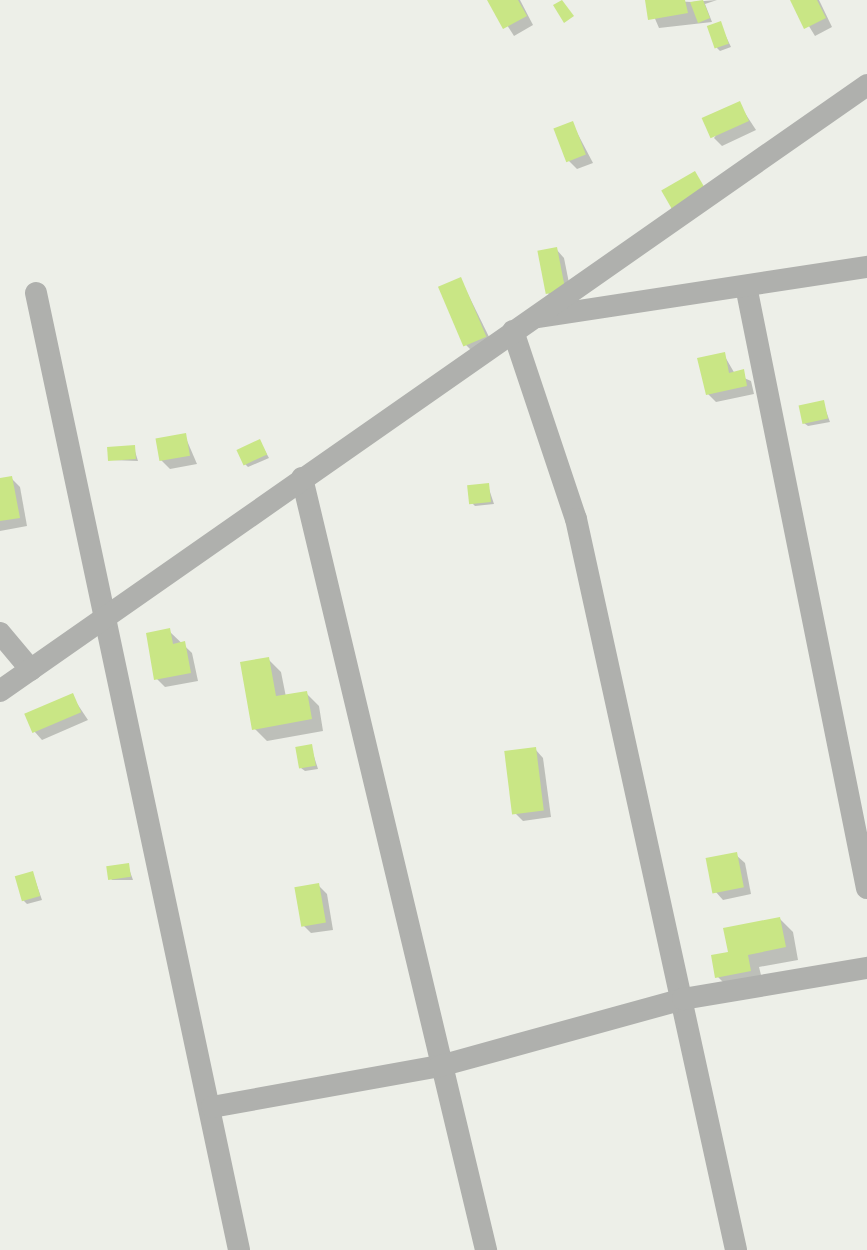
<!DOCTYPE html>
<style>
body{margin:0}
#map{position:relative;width:867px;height:1250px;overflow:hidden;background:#edefe8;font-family:"Alegreya Sans",sans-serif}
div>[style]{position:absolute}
.shadow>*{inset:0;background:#0003}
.building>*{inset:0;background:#c9e685;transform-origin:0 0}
.street>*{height:22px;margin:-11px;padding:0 11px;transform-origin:11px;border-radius:11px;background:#afb0ad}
span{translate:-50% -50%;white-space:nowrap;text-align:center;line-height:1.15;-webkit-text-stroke:9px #edefe8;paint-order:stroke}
</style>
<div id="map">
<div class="shadow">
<i style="clip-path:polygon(491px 0,520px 0,533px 25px,514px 36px)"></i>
<i style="clip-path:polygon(647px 0,692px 2px,717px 0,705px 4px,712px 22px,659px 28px)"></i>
<i style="clip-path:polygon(793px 0,819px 0,832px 27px,815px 36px)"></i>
<i style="clip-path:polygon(720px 24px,731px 47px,720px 51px,717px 48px)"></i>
<i style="clip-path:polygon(739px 104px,756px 130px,722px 146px,714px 138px)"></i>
<i style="clip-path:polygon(572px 123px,593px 163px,577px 169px,569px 161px)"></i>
<i style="clip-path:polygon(556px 249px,564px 258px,572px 298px,556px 301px,547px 292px)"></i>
<i style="clip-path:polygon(461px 280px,493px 345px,475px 354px,466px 345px)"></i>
<i style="clip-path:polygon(724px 355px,735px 374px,751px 381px,754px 394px,716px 402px,708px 394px)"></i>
<i style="clip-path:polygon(823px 403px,830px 422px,808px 426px,804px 423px)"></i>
<i style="clip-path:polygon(185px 436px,197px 464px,170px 469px,161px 460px)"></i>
<i style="clip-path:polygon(260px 442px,269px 458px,248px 467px,245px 464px)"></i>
<i style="clip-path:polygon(134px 448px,138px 461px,111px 460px)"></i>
<i style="clip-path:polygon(12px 479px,20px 487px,27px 526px,0 531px,0 481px)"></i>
<i style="clip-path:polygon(488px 486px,494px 504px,475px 506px,472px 503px)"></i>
<i style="clip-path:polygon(169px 631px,192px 653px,198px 681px,165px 687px,157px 679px)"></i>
<i style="clip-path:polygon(268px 659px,281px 672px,286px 697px,306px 693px,319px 706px,323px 731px,267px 741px,254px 728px)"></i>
<i style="clip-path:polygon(72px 696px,88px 720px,42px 740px,34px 731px)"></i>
<i style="clip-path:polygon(311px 747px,318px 769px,305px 771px,301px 768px)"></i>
<i style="clip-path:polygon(535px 749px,543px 758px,551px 817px,523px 821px,514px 812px)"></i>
<i style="clip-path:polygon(736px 855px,745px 863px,751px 894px,723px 900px,715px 891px)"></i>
<i style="clip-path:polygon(128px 866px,133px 880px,111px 880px)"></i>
<i style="clip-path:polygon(33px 874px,42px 900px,27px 904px,23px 900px)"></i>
<i style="clip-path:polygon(318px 885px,327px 894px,333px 930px,311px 933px,303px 925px)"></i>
<i style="clip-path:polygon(780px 919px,793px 932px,798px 960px,759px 967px,763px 983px,731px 990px,718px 977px,731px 954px)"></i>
</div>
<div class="building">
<i style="clip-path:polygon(487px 0,518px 0,527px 16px,503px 29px)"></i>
<i style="clip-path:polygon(562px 0,574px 16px,564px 23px,553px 5px)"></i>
<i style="clip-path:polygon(645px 0,685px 0,688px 13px,648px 20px)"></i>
<i style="clip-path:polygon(703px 0,710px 18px,698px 23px,690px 2px)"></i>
<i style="clip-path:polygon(790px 0,817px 0,826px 18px,804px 29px)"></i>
<i style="left:721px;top:21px;width:24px;height:15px;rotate:71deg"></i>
<i style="left:740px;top:101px;width:22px;height:42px;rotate:66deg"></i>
<i style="left:573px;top:121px;width:36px;height:21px;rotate:69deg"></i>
<i style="left:695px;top:171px;width:28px;height:39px;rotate:60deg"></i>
<i style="left:557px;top:247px;width:44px;height:20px;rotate:79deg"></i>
<i style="left:461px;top:277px;width:65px;height:25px;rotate:67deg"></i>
<i style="clip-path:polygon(725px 352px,729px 373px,744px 369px,747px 386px,706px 395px,697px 358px)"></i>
<i style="left:824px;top:400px;width:19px;height:26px;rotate:78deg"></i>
<i style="left:186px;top:433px;width:23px;height:31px;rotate:80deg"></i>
<i style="left:260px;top:439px;width:17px;height:26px;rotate:65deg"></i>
<i style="left:135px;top:445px;width:14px;height:28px;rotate:86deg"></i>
<i style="clip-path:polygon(12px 476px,20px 518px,0 521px,0 478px)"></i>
<i style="left:489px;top:483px;width:19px;height:22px;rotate:84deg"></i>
<i style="clip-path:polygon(170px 628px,173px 644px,185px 641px,191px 673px,154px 680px,146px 633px)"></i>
<i style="clip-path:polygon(269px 657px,276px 696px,307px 691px,312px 719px,252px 730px,240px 662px)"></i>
<i style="left:73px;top:693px;width:21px;height:53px;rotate:67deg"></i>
<i style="left:312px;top:744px;width:22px;height:17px;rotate:80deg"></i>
<i style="left:536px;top:747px;width:64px;height:32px;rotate:83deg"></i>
<i style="left:737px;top:852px;width:36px;height:32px;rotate:79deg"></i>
<i style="left:129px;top:863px;width:14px;height:23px;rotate:82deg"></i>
<i style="left:33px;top:871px;width:26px;height:19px;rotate:74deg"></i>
<i style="left:319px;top:883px;width:40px;height:25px;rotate:80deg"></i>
<i style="clip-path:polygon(780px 917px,786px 947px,748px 955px,751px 971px,715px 978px,711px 955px,728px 952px,723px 928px)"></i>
</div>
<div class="street">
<i style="left:746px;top:286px;width:614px;rotate:78.64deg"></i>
<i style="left:36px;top:293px;width:978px;rotate:78.02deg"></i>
<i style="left:539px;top:317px;width:332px;rotate:-8.7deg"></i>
<i style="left:513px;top:331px;width:198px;rotate:71.5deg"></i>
<i style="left:576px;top:519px;width:748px;rotate:77.65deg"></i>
<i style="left:302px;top:478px;width:794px;rotate:76.59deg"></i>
<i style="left:0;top:633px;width:48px;rotate:50deg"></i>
<i style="left:0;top:691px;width:1058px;rotate:-34.95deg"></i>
<i style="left:212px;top:1107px;width:232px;rotate:-10.2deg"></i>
<i style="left:440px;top:1066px;width:252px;rotate:-15.4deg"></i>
<i style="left:683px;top:999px;width:187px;rotate:-9.6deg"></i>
</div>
</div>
